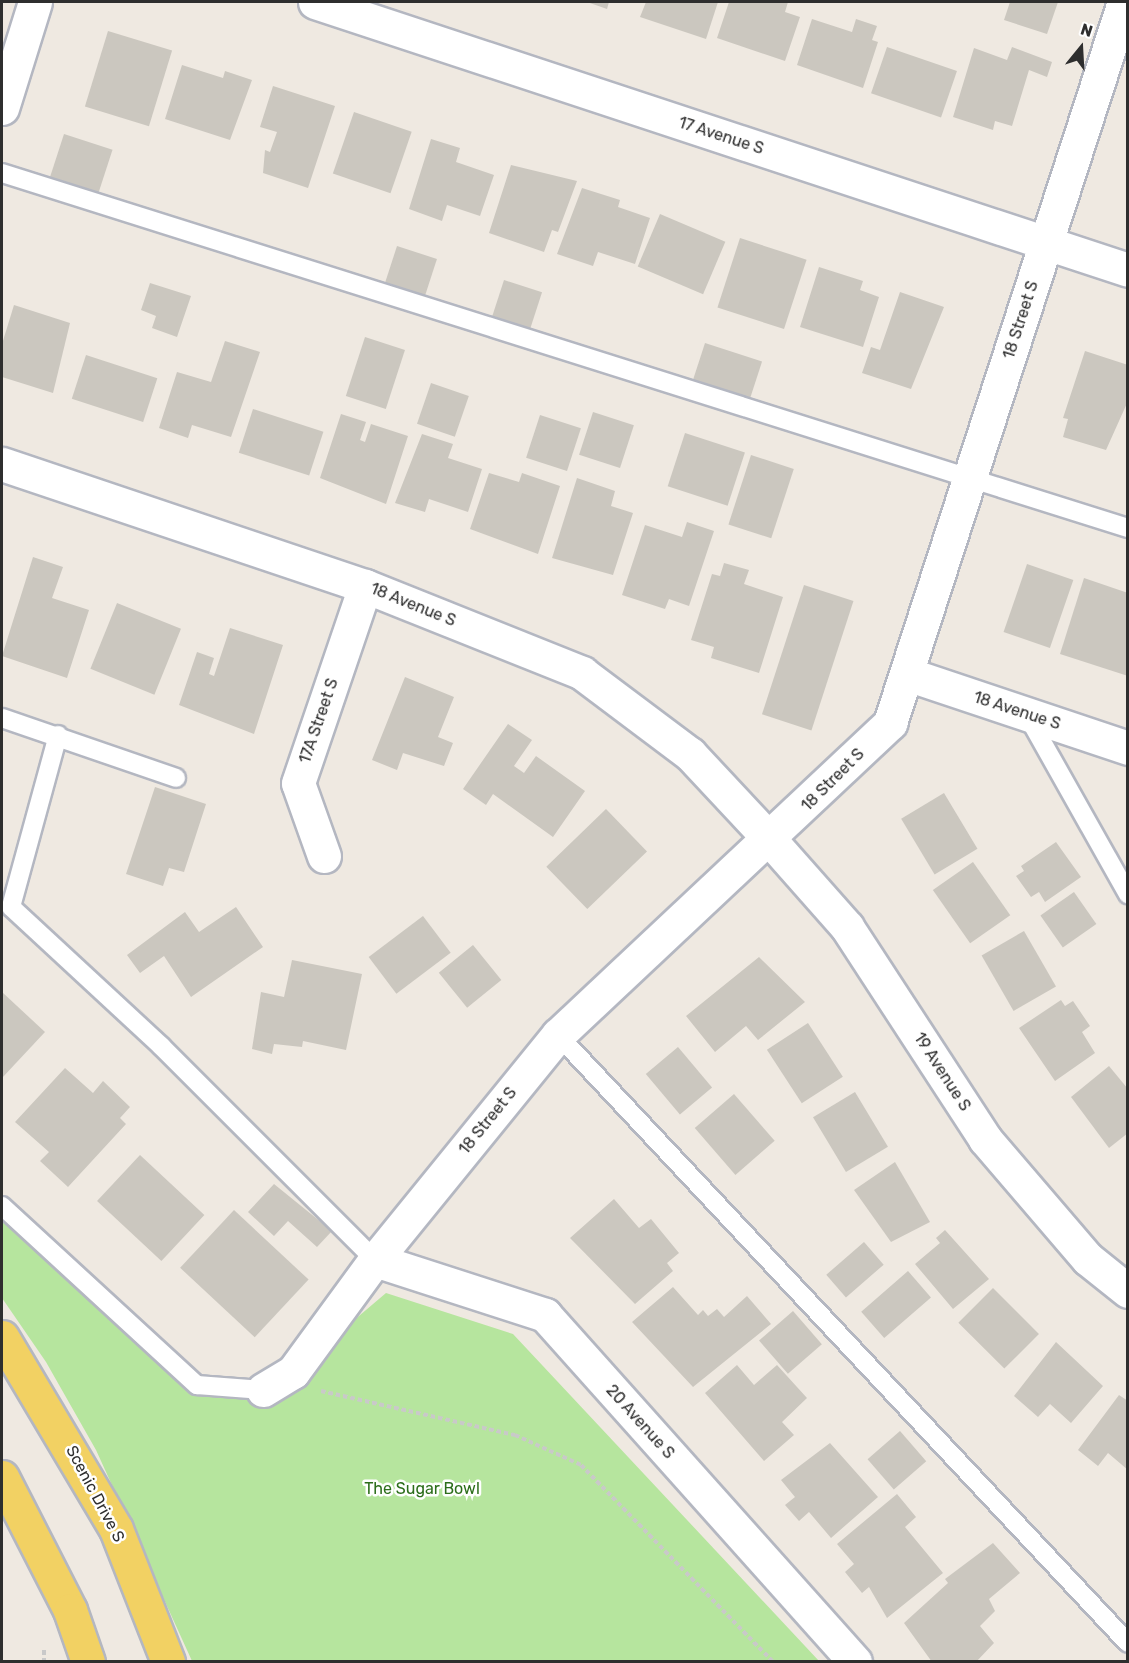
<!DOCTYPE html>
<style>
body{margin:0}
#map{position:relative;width:1129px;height:1663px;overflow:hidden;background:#efe9e1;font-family:Rubik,sans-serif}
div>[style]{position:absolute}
.green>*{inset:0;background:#b6e59e}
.building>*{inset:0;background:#cbc7bf;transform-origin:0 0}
.path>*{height:4px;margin-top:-2px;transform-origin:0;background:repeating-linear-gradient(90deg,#c9c9c9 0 4.5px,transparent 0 7.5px)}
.roads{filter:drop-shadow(2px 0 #b4b7c1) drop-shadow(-2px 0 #b4b7c1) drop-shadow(0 2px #b4b7c1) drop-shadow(0 -2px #b4b7c1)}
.service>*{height:18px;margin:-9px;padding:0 9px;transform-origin:9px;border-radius:9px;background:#fff}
.minor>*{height:33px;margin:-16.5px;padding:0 16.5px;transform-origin:16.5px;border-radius:16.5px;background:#fff}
.primary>*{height:33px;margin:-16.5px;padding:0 16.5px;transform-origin:16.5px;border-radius:16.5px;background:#f2d163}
span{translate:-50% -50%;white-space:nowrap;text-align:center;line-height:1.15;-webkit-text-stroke:5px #fff;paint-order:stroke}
.street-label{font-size:16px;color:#2e2e2e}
.park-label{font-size:16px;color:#2c6e1b}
.frame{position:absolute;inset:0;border:3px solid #2e2e2e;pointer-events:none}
.north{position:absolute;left:1051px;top:18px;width:60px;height:60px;-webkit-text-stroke:4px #fff;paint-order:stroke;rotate:18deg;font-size:16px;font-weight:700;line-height:24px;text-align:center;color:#2e2e2e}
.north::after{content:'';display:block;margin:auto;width:21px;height:27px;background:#2e2e2e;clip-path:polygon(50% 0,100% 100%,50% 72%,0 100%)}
</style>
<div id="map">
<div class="green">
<i style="clip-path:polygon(2px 1206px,197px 1385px,224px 1391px,293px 1372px,386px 1293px,513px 1334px,819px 1661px,192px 1661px,96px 1450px,46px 1362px,2px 1298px)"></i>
</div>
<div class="building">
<i style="clip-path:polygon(587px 2px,609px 2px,607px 9px)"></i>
<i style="clip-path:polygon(646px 2px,718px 2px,706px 39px,640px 17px)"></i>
<i style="clip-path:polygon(729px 2px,788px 2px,785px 12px,800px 17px,785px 61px,717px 38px)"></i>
<i style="clip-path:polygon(1010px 2px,1058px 2px,1047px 34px,1004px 20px)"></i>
<i style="clip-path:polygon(812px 19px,852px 32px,856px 19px,877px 26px,872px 40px,878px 42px,863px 88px,797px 65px)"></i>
<i style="left:108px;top:31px;width:67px;height:79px;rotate:17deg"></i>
<i style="left:887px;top:47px;width:74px;height:49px;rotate:19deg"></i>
<i style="clip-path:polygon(1012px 47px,1052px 62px,1047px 77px,1029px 70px,1012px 126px,995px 121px,993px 130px,953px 117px,974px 48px,1007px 60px)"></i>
<i style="clip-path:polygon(182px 65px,223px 78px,225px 71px,252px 80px,230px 140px,165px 119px)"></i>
<i style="clip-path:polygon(273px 86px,335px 106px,308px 188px,263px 173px,265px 150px,270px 152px,277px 132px,260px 127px)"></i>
<i style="left:354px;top:112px;width:61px;height:65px;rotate:19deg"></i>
<i style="left:64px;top:134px;width:51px;height:47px;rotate:18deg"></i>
<i style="clip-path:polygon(431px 139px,460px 148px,456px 162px,494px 175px,480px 216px,447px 205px,442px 221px,409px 209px)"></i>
<i style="clip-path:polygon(511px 165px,577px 181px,558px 232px,552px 230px,544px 252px,489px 233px)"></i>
<i style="clip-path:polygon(582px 188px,620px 200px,618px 207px,650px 218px,635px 264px,598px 252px,593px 266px,557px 254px)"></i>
<i style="left:660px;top:214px;width:71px;height:57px;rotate:23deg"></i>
<i style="left:740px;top:238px;width:70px;height:73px;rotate:18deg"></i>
<i style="left:397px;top:246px;width:42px;height:41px;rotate:18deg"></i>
<i style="clip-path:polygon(819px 267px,863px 281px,860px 290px,879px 297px,863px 347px,800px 327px)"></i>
<i style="left:504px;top:280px;width:40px;height:42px;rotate:18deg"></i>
<i style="clip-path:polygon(150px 283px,191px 296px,177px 337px,152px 328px,156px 316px,141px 310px)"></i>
<i style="clip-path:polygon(900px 292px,944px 307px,911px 389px,862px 373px,871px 347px,880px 350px)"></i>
<i style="clip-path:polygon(14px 305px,70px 323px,53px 393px,2px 377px,2px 344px)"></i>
<i style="left:365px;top:337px;width:42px;height:62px;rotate:18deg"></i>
<i style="clip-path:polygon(225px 341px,260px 352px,231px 437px,192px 425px,188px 438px,159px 428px,177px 372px,211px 382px)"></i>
<i style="left:705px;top:343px;width:60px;height:45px;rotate:18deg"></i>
<i style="clip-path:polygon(1085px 351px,1128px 365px,1128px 401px,1106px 450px,1063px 437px,1068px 419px,1063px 418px)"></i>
<i style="left:86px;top:355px;width:75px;height:46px;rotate:18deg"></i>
<i style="left:431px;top:383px;width:40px;height:43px;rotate:19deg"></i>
<i style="left:253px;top:409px;width:74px;height:46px;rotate:18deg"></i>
<i style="left:593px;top:412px;width:43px;height:45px;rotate:18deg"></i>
<i style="clip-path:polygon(341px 414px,366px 422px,360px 440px,365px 442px,371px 424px,408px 436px,386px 504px,320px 478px)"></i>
<i style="left:540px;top:415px;width:43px;height:45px;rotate:18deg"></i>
<i style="left:685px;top:433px;width:63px;height:56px;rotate:18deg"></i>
<i style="clip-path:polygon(422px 434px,453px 444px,448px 458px,482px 469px,468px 512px,429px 499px,425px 512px,395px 503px)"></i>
<i style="left:751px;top:455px;width:45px;height:73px;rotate:18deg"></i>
<i style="clip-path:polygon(489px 473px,519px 482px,522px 473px,560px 486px,538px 554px,470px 529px)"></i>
<i style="clip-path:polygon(577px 478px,615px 491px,611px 506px,633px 513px,613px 575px,552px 558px)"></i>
<i style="clip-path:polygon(687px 522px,714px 531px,689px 606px,669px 599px,665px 609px,622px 595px,645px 525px,682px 537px)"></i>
<i style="clip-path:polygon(33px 557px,63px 567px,52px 598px,89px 610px,67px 678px,2px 656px)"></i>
<i style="clip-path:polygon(724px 563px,749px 570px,744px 584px,783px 597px,759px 673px,711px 658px,714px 647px,691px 640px,712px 574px,720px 576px)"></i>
<i style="left:1027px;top:564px;width:49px;height:72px;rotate:19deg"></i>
<i style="clip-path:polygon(1084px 578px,1128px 593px,1128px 676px,1060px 654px)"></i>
<i style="left:804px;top:585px;width:52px;height:136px;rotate:18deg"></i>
<i style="left:117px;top:603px;width:69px;height:71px;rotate:22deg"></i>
<i style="clip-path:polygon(230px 628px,283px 645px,254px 734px,179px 705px,197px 652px,214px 658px,209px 674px,214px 676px)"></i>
<i style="clip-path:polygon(405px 677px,454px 697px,438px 737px,453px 743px,444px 766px,403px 753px,397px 770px,372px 760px)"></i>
<i style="clip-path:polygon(508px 724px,532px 740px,514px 766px,524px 773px,536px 756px,585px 791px,553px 837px,493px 794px,486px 805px,463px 789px)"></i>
<i style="clip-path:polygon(155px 787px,206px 804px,184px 872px,169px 868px,163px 886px,126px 874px)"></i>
<i style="left:944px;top:793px;width:65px;height:50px;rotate:59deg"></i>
<i style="left:606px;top:809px;width:59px;height:83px;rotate:46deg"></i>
<i style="clip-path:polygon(1056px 842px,1081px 877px,1045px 902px,1039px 892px,1031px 897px,1016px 876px,1024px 871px,1021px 866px)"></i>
<i style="left:973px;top:862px;width:65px;height:49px;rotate:55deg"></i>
<i style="left:1074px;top:892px;width:39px;height:41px;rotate:55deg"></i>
<i style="clip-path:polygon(236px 907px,263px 947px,191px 997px,164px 956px,140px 973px,127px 955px,185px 912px,199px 932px)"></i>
<i style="left:423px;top:916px;width:46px;height:68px;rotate:53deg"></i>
<i style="left:1024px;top:931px;width:64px;height:49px;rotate:60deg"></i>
<i style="left:473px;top:945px;width:45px;height:44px;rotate:51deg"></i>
<i style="clip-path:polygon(759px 957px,805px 1002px,758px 1040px,746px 1026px,715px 1052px,686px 1016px)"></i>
<i style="clip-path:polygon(292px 960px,362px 974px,346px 1050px,303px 1041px,302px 1047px,274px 1044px,272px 1054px,252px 1049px,261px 992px,284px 997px)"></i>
<i style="clip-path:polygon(2px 992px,45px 1032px,2px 1078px)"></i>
<i style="clip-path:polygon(1061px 1000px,1065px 1006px,1073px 1001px,1090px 1026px,1082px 1032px,1095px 1053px,1055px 1081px,1019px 1028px)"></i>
<i style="left:808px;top:1023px;width:64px;height:49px;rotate:57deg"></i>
<i style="left:678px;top:1047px;width:53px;height:42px;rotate:50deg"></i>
<i style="clip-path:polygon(1109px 1066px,1128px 1089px,1128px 1133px,1109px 1148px,1071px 1097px)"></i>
<i style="clip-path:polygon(65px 1068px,93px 1093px,103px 1081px,130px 1107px,120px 1118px,126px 1124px,68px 1187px,40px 1161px,49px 1152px,15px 1122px)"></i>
<i style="left:855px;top:1092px;width:64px;height:49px;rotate:59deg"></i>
<i style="left:734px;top:1094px;width:62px;height:52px;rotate:49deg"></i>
<i style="left:140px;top:1155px;width:88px;height:63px;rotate:43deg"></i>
<i style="clip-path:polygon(895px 1162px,930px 1222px,891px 1242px,854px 1190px)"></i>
<i style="clip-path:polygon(274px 1184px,332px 1231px,317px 1247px,288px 1221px,274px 1236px,248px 1212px)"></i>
<i style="clip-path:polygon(614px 1199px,639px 1228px,651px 1219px,679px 1253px,667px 1263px,673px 1271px,635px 1304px,570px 1238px)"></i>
<i style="left:234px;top:1210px;width:102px;height:79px;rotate:43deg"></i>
<i style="clip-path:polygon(945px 1230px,989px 1279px,953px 1309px,915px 1264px,940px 1243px,936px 1238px)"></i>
<i style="left:864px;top:1242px;width:30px;height:50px;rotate:49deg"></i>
<i style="left:908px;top:1271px;width:35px;height:62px;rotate:49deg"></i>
<i style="clip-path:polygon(673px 1287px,698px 1315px,703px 1310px,708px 1316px,717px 1309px,724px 1317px,747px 1296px,771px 1324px,693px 1387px,632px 1322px)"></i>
<i style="left:993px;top:1288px;width:65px;height:49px;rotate:45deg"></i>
<i style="left:793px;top:1311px;width:44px;height:45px;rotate:49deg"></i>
<i style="clip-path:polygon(1056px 1342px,1103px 1386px,1071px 1423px,1050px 1404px,1038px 1417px,1014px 1396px)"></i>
<i style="clip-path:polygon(737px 1365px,754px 1385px,777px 1365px,807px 1398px,782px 1422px,794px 1435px,764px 1461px,705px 1393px)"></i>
<i style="clip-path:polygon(1119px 1395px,1128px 1401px,1128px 1470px,1108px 1453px,1098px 1466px,1078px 1450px)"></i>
<i style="left:900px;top:1431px;width:40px;height:43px;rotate:49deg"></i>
<i style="clip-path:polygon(830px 1443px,878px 1497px,831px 1538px,809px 1512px,799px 1521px,785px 1505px,795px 1497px,781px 1480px)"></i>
<i style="clip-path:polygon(897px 1494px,916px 1517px,905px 1527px,943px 1573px,887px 1618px,869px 1587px,862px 1593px,845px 1572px,854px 1564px,837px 1544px)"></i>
<i style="clip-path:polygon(993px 1543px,1020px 1573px,989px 1599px,995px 1611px,980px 1626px,994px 1643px,976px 1662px,932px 1662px,904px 1623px,948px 1583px,945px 1579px)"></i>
</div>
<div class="path">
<i style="left:321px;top:1391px;width:199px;rotate:12.8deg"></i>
<i style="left:515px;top:1435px;width:72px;rotate:24.4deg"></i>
<i style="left:581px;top:1465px;width:275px;rotate:45.7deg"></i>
<i style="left:44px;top:1662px;width:15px;rotate:-90deg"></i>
</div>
<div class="roads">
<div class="service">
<i style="left:2px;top:173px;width:1181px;rotate:17.5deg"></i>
<i style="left:1027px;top:715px;width:206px;rotate:60.6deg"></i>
<i style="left:2px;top:718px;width:184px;rotate:19deg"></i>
<i style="left:58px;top:735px;width:178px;rotate:105.3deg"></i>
<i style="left:11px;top:907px;width:205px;rotate:42.8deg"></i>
<i style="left:161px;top:1046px;width:303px;rotate:45deg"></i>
<i style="left:558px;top:1035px;width:833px;rotate:46.85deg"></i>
<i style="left:2px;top:1206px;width:265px;rotate:42.6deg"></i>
<i style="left:197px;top:1385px;width:66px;rotate:4.3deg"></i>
</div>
<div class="minor">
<i style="left:315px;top:2px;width:856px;rotate:18.24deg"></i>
<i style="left:2px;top:108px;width:111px;rotate:-72.7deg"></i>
<i style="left:2px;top:464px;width:383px;rotate:18.6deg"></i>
<i style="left:365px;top:586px;width:234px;rotate:21.8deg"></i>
<i style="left:582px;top:673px;width:135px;rotate:36.9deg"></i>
<i style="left:690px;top:754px;width:119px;rotate:47deg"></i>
<i style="left:771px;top:841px;width:115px;rotate:48.5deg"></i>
<i style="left:847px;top:927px;width:253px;rotate:56.9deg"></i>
<i style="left:985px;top:1139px;width:158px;rotate:49.4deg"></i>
<i style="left:1088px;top:1259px;width:51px;rotate:38.7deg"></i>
<i style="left:907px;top:674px;width:233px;rotate:18.5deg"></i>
<i style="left:324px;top:856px;width:77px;rotate:-109.6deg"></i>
<i style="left:298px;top:783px;width:208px;rotate:-71.2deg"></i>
<i style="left:375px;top:1260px;width:179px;rotate:17.9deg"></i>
<i style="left:545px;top:1315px;width:465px;rotate:48.2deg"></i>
<i style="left:263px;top:1390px;width:35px;rotate:-31deg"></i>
<i style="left:293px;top:1372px;width:139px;rotate:-53.8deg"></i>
<i style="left:375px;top:1260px;width:290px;rotate:-50.9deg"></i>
<i style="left:558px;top:1035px;width:456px;rotate:-43.2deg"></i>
<i style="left:890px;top:723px;width:758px;rotate:-72.02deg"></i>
</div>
<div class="primary">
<i style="left:2px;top:1337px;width:223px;rotate:59.3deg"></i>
<i style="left:116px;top:1529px;width:143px;rotate:68.6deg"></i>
<i style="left:2px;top:1477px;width:149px;rotate:62.9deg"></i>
<i style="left:70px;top:1610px;width:55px;rotate:70.9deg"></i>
</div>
</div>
<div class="street-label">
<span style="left:721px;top:136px;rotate:18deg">17 Avenue S</span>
<span style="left:1021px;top:320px;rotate:-72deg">18 Street S</span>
<span style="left:413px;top:605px;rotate:22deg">18 Avenue S</span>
<span style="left:1017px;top:711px;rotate:18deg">18 Avenue S</span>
<span style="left:319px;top:721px;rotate:-71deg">17A Street S</span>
<span style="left:833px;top:780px;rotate:-45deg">18 Street S</span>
<span style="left:942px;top:1072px;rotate:57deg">19 Avenue S</span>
<span style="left:488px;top:1121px;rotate:-51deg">18 Street S</span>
<span style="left:640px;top:1422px;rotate:48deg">20 Avenue S</span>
<span style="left:95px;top:1494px;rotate:62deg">Scenic Drive S</span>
</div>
<div class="park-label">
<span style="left:422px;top:1489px">The Sugar Bowl</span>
</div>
<div class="frame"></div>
<div class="north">N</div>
</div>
